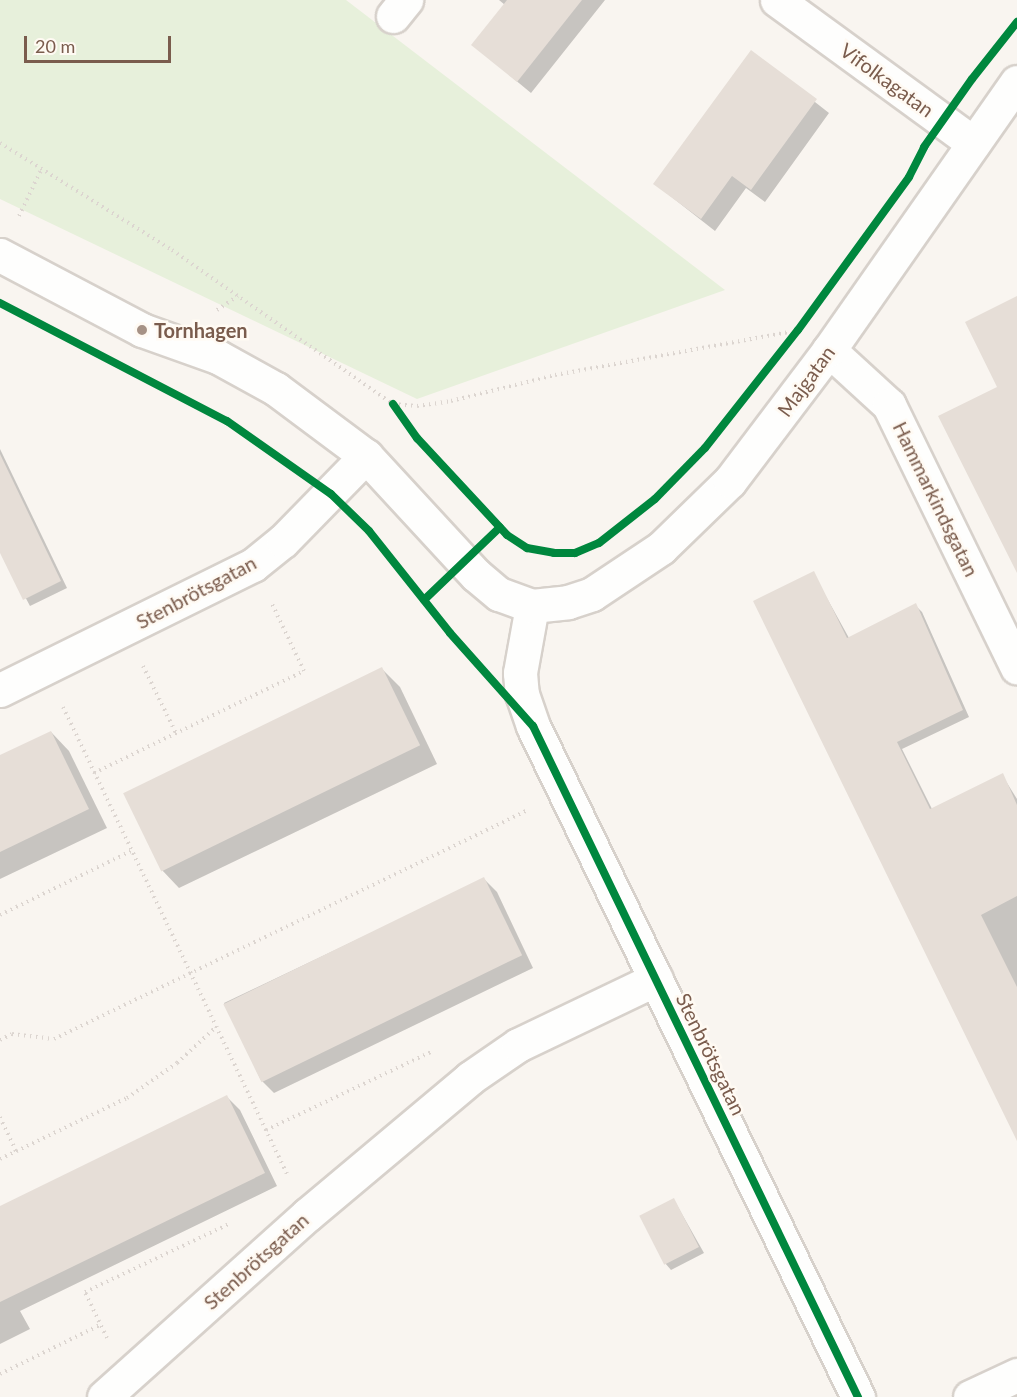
<!DOCTYPE html>
<meta charset="utf-8">
<style>
body{margin:0}
#map{position:relative;width:1017px;height:1397px;overflow:hidden;background:#f9f5f0;font-family:Lato,sans-serif}
div>[style]{position:absolute}
.green>*{inset:0;background:#e7f0db}
.shadow>*{inset:0;background:#0003}
.building>*{inset:0;background:#e6ded7;transform-origin:0 0}
.path>*{height:4px;margin-top:-2px;transform-origin:0;background:repeating-linear-gradient(90deg,#dcd5d0 0 1.5px,transparent 0 6px)}
.roads{filter:drop-shadow(2px 0 #d7d1cb) drop-shadow(-2px 0 #d7d1cb) drop-shadow(0 2px #d7d1cb) drop-shadow(0 -2px #d7d1cb)}
.street>*{height:33px;margin:-16.5px;padding:0 16.5px;transform-origin:16.5px;border-radius:16.5px;background:#fefefd}
.secondary>*{height:33px;margin:-16.5px;padding:0 16.5px;transform-origin:16.5px;border-radius:16.5px;background:#fefefd}
.cycleway>*{height:8px;margin:-4px;padding:0 4px;transform-origin:4px;border-radius:4px;background:#00873e}
.dots>*{width:16px;height:16px;translate:-50% -50%;box-sizing:border-box;border:3px solid #fffaf3;border-radius:50%}
span{translate:-50% -50%;white-space:nowrap;text-align:center;line-height:1.15;-webkit-text-stroke:5px #fffaf3;paint-order:stroke}
.street-label{font-size:20px;color:#7a5c4d}
.poi-label{font-size:20px;color:#7a5c4d;font-weight:700}
.left{translate:0 -50%;text-align:left}
.scale{position:absolute;left:24px;top:36px;width:147px;height:27px;box-sizing:border-box;border:3px solid #7a5c4d;border-top:0;padding-left:8px;font-size:18px;line-height:21px;white-space:nowrap;color:#7a5c4d;-webkit-text-stroke:4px #fffaf3;paint-order:stroke}
</style>
<div id="map">
<div class="green">
<i style="clip-path:polygon(0 0,346px 0,725px 290px,417px 399px,0 199px)"></i>
</div>
<div class="shadow">
<i style="clip-path:polygon(499px 0,605px 0,531px 93px,473px 45px,505px 5px)"></i>
<i style="clip-path:polygon(751px 52px,829px 113px,765px 202px,746px 188px,715px 231px,655px 184px)"></i>
<i style="clip-path:polygon(0 449px,67px 588px,30px 606px,0 550px)"></i>
<i style="clip-path:polygon(813px 573px,849px 638px,915px 605px,922px 612px,969px 717px,902px 749px,932px 809px,1002px 775px,1017px 799px,1017px 1118px)"></i>
<i style="clip-path:polygon(382px 669px,400px 687px,437px 764px,179px 888px,161px 869px)"></i>
<i style="clip-path:polygon(51px 732px,69px 751px,107px 828px,0 879px,0 757px)"></i>
<i style="clip-path:polygon(484px 879px,497px 892px,533px 968px,274px 1093px,261px 1080px,224px 1003px)"></i>
<i style="clip-path:polygon(227px 1097px,240px 1110px,277px 1186px,20px 1311px,30px 1329px,0 1344px,0 1207px)"></i>
<i style="clip-path:polygon(674px 1200px,704px 1253px,671px 1270px,665px 1263px)"></i>
</div>
<div class="building">
<i style="clip-path:polygon(507px 0,582px 0,517px 82px,471px 45px)"></i>
<i style="clip-path:polygon(751px 50px,817px 99px,751px 190px,732px 176px,701px 219px,653px 184px)"></i>
<i style="clip-path:polygon(1017px 296px,1017px 573px,938px 416px,997px 387px,965px 322px)"></i>
<i style="clip-path:polygon(0 454px,61px 581px,23px 600px,0 553px)"></i>
<i style="clip-path:polygon(814px 571px,847px 638px,916px 603px,963px 710px,897px 742px,930px 809px,1003px 773px,1017px 805px,1017px 896px,981px 915px,1017px 987px,1017px 1141px,753px 601px)"></i>
<i style="left:382px;top:667px;width:87px;height:288px;rotate:64deg"></i>
<i style="clip-path:polygon(51px 731px,89px 809px,0 852px,0 755px)"></i>
<i style="left:484px;top:877px;width:87px;height:290px;rotate:64deg"></i>
<i style="clip-path:polygon(227px 1095px,265px 1173px,0 1302px,0 1206px)"></i>
<i style="left:674px;top:1198px;width:55px;height:39px;rotate:63deg"></i>
</div>
<div class="path">
<i style="left:0;top:143px;width:203px;rotate:31.9deg"></i>
<i style="left:172px;top:250px;width:269px;rotate:34.9deg"></i>
<i style="left:393px;top:404px;width:24px;rotate:5deg"></i>
<i style="left:417px;top:406px;width:34px;rotate:-8deg"></i>
<i style="left:451px;top:401px;width:107px;rotate:-14deg"></i>
<i style="left:555px;top:375px;width:238px;rotate:-10.4deg"></i>
<i style="left:19px;top:216px;width:53px;rotate:-64.4deg"></i>
<i style="left:217px;top:310px;width:25px;rotate:-34deg"></i>
<i style="left:143px;top:666px;width:75px;rotate:63.8deg"></i>
<i style="left:63px;top:707px;width:520px;rotate:64.37deg"></i>
<i style="left:94px;top:773px;width:233px;rotate:-25.9deg"></i>
<i style="left:304px;top:671px;width:74px;rotate:-115.5deg"></i>
<i style="left:0;top:915px;width:146px;rotate:-26deg"></i>
<i style="left:0;top:1040px;width:13px;rotate:-27deg"></i>
<i style="left:12px;top:1034px;width:42px;rotate:6.8deg"></i>
<i style="left:54px;top:1039px;width:526px;rotate:-25.79deg"></i>
<i style="left:0;top:1117px;width:38px;rotate:65deg"></i>
<i style="left:266px;top:1130px;width:183px;rotate:-25.3deg"></i>
<i style="left:0;top:1159px;width:141px;rotate:-25.7deg"></i>
<i style="left:127px;top:1098px;width:61px;rotate:-35deg"></i>
<i style="left:177px;top:1063px;width:53px;rotate:-42.7deg"></i>
<i style="left:107px;top:1338px;width:51px;rotate:-115.6deg"></i>
<i style="left:85px;top:1292px;width:161px;rotate:-25.3deg"></i>
<i style="left:0;top:1374px;width:111px;rotate:-26.1deg"></i>
</div>
<div class="roads">
<div class="street">
<i style="left:777px;top:0;width:243px;rotate:36.1deg"></i>
<i style="left:393px;top:16px;width:21px;rotate:-51deg"></i>
<i style="left:829px;top:350px;width:81px;rotate:42.5deg"></i>
<i style="left:889px;top:405px;width:292px;rotate:64deg"></i>
<i style="left:532px;top:606px;width:68px;rotate:100.2deg"></i>
<i style="left:520px;top:673px;width:21px;rotate:85deg"></i>
<i style="left:522px;top:694px;width:34px;rotate:71deg"></i>
<i style="left:533px;top:726px;width:746px;rotate:64.16deg"></i>
<i style="left:0;top:690px;width:282px;rotate:-26.3deg"></i>
<i style="left:253px;top:565px;width:38px;rotate:-39deg"></i>
<i style="left:283px;top:541px;width:119px;rotate:-45.7deg"></i>
<i style="left:104px;top:1397px;width:273px;rotate:-41.9deg"></i>
<i style="left:307px;top:1215px;width:213px;rotate:-40deg"></i>
<i style="left:470px;top:1078px;width:58px;rotate:-34.5deg"></i>
<i style="left:518px;top:1045px;width:153px;rotate:-25.6deg"></i>
</div>
<div class="secondary">
<i style="left:0;top:255px;width:161px;rotate:27.8deg"></i>
<i style="left:142px;top:330px;width:81px;rotate:19.6deg"></i>
<i style="left:218px;top:357px;width:66px;rotate:28.9deg"></i>
<i style="left:276px;top:389px;width:112px;rotate:36.7deg"></i>
<i style="left:366px;top:456px;width:162px;rotate:47.3deg"></i>
<i style="left:476px;top:575px;width:30px;rotate:40deg"></i>
<i style="left:499px;top:594px;width:35px;rotate:20deg"></i>
<i style="left:532px;top:606px;width:36px;rotate:-6deg"></i>
<i style="left:568px;top:602px;width:25px;rotate:-18deg"></i>
<i style="left:592px;top:594px;width:83px;rotate:-33.7deg"></i>
<i style="left:661px;top:548px;width:96px;rotate:-44.2deg"></i>
<i style="left:730px;top:481px;width:164px;rotate:-52.9deg"></i>
<i style="left:829px;top:350px;width:327px;rotate:-55deg"></i>
<i style="left:970px;top:1397px;width:52px;rotate:-25.1deg"></i>
</div>
</div>
<div class="cycleway">
<i style="left:0;top:303px;width:256px;rotate:27.5deg"></i>
<i style="left:227px;top:421px;width:127px;rotate:35.1deg"></i>
<i style="left:331px;top:494px;width:53px;rotate:44.2deg"></i>
<i style="left:369px;top:531px;width:130px;rotate:51.5deg"></i>
<i style="left:450px;top:633px;width:125px;rotate:48.3deg"></i>
<i style="left:533px;top:726px;width:746px;rotate:64.16deg"></i>
<i style="left:393px;top:404px;width:42px;rotate:54.8deg"></i>
<i style="left:417px;top:438px;width:132px;rotate:47.1deg"></i>
<i style="left:507px;top:535px;width:24px;rotate:33deg"></i>
<i style="left:527px;top:548px;width:27px;rotate:10deg"></i>
<i style="left:554px;top:553px;width:21px"></i>
<i style="left:575px;top:553px;width:26px;rotate:-23deg"></i>
<i style="left:599px;top:543px;width:71px;rotate:-38.2deg"></i>
<i style="left:655px;top:499px;width:71px;rotate:-45.6deg"></i>
<i style="left:705px;top:448px;width:150px;rotate:-51.8deg"></i>
<i style="left:798px;top:330px;width:189px;rotate:-54deg"></i>
<i style="left:909px;top:177px;width:34px;rotate:-63deg"></i>
<i style="left:924px;top:147px;width:83px;rotate:-54.8deg"></i>
<i style="left:972px;top:79px;width:73px;rotate:-51.7deg"></i>
<i style="left:424px;top:600px;width:105px;rotate:-43.8deg"></i>
</div>
<div class="dots">
<i style="left:142px;top:330px;background:#a69286"></i>
</div>
<div class="street-label">
<span style="left:887px;top:80px;rotate:36deg">Vifolkagatan</span>
<span style="left:806px;top:381px;rotate:-54deg">Majgatan</span>
<span style="left:936px;top:499px;rotate:64deg">Hammarkindsgatan</span>
<span style="left:196px;top:592px;rotate:-28deg">Stenbrötsgatan</span>
<span style="left:711px;top:1054px;rotate:64deg">Stenbrötsgatan</span>
<span style="left:256px;top:1261px;rotate:-42deg">Stenbrötsgatan</span>
</div>
<div class="poi-label">
<span class="left" style="left:154px;top:330px">Tornhagen</span>
</div>
<div class="scale">20 m</div>
</div>
